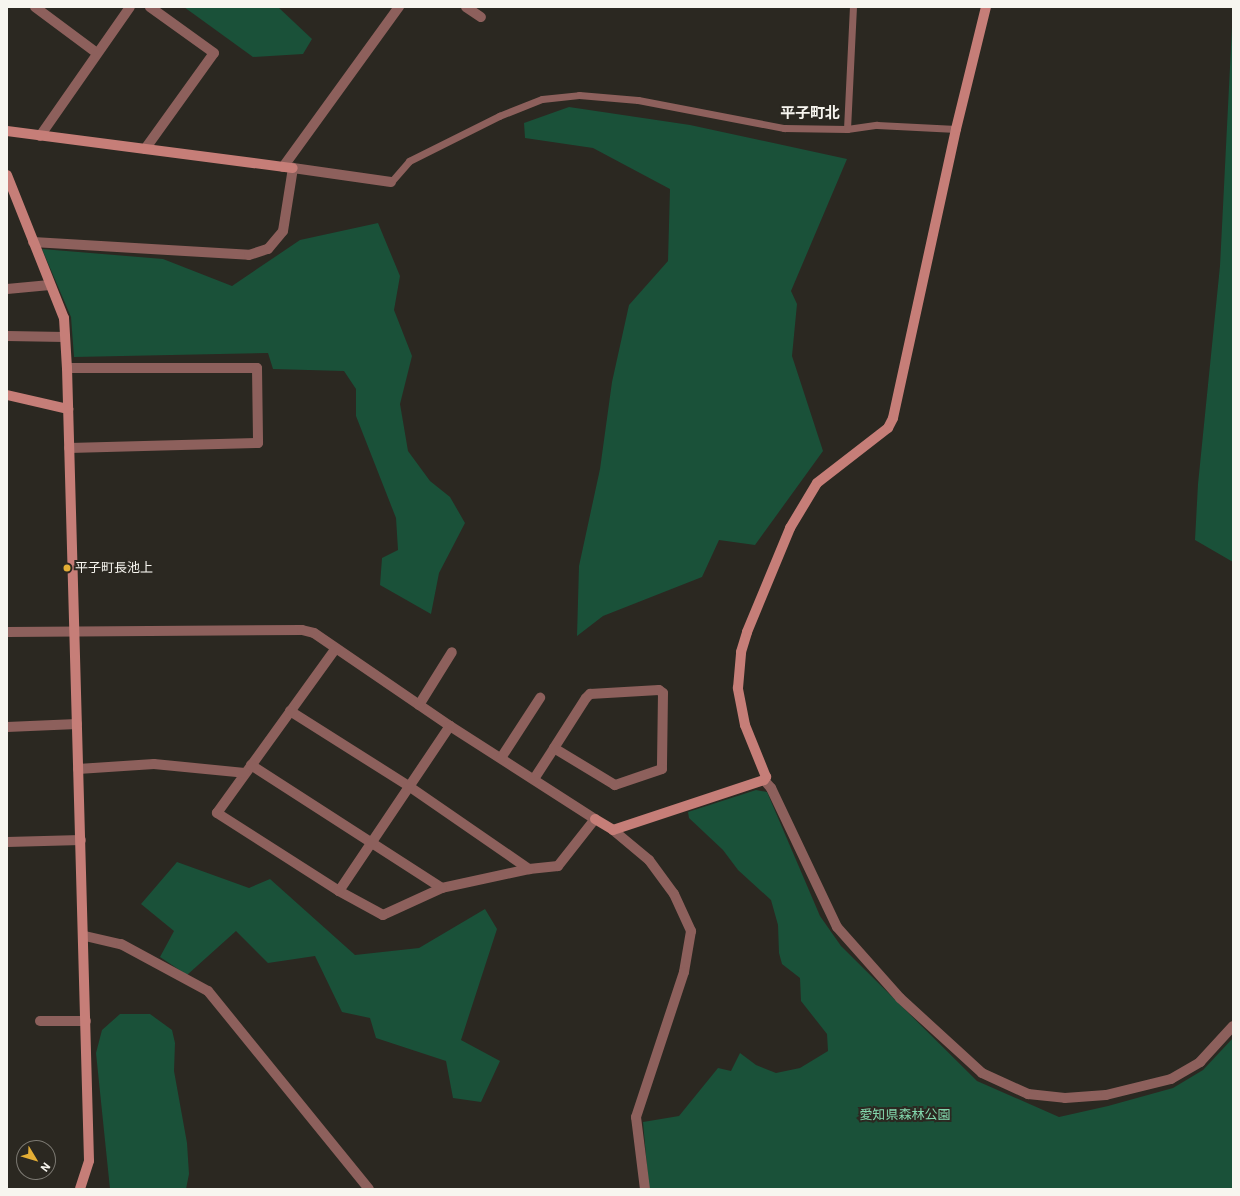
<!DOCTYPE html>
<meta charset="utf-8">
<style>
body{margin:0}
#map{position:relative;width:1240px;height:1196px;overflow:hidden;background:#2b2821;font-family:Roboto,"Noto Sans JP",sans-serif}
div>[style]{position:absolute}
.green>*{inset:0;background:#1a5139}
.lane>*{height:7px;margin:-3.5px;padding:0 3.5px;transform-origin:3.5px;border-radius:3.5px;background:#8d605c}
.street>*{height:10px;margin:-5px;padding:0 5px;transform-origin:5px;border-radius:5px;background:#8d605c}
.secondary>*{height:10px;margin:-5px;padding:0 5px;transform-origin:5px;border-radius:5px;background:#c67e78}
.dots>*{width:11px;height:11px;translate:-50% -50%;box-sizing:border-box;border:2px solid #2b2821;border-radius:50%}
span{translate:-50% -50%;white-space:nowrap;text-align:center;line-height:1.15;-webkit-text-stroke:4px #2b2821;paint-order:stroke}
.poi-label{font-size:13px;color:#f7f5ef}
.left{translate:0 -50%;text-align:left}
.park-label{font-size:13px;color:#83d8ad}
.quarter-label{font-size:15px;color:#f7f5ef;font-weight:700}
.frame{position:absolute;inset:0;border:8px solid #f7f5ef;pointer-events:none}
.north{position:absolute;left:16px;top:1140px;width:40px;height:40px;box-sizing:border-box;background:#2b2821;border:1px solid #7d7a73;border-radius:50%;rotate:128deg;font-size:11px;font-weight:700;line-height:16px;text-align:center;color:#f7f5ef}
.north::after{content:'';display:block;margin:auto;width:14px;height:18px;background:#e4ae35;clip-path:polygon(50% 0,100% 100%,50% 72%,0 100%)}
</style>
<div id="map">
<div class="green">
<i style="clip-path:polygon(184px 7px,278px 7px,312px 39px,303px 54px,253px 57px)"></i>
<i style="clip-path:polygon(1233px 7px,1233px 562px,1195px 540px,1198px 484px,1220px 266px)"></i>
<i style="clip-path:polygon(569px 107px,690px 125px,847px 159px,791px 291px,797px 304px,792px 356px,823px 451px,755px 545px,719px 540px,702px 577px,603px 616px,577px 636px,579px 566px,600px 469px,612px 382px,629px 305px,668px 261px,670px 189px,593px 148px,525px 138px,524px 123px)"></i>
<i style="clip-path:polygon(378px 223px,400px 276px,394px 310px,412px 356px,400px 404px,408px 451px,430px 481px,450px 497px,465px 523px,439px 573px,431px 614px,380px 585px,382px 558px,398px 550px,396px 518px,356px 416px,356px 389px,344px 371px,273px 369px,268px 353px,74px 357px,71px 317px,42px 249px,163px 259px,232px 286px,300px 240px)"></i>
<i style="clip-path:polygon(756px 790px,767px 792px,820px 916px,841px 946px,977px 1081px,1059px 1117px,1108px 1106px,1173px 1088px,1203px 1070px,1233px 1038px,1233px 1189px,649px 1189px,643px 1122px,679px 1116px,718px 1068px,731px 1071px,740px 1053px,756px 1065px,776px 1073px,800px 1068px,828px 1051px,827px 1034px,801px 1001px,800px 978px,782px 964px,779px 953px,778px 925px,771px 900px,738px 870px,723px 850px,689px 818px,688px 812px)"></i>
<i style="clip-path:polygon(177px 862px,249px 888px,270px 879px,355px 955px,419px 948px,485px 909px,497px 929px,461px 1040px,500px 1061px,481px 1102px,453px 1098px,446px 1061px,376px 1038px,370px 1018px,342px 1012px,315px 956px,268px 963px,236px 931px,187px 975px,160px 957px,174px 931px,141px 904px)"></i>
<i style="clip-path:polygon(120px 1014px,150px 1014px,172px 1030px,175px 1043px,174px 1071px,187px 1143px,189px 1174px,186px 1189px,110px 1189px,96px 1053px,102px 1030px)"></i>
</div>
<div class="lane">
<i style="left:847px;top:129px;width:122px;rotate:-87.2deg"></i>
<i style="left:391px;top:182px;width:28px;rotate:-49deg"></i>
<i style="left:409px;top:161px;width:101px;rotate:-26.6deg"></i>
<i style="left:499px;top:116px;width:46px;rotate:-21.6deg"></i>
<i style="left:542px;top:99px;width:37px;rotate:-6deg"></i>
<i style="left:579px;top:95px;width:59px;rotate:4.8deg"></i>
<i style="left:638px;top:100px;width:149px;rotate:10.9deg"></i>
<i style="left:784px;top:128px;width:63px;rotate:0.9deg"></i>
<i style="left:847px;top:129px;width:30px;rotate:-8deg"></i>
<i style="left:877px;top:125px;width:79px;rotate:2.9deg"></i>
</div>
<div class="street">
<i style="left:35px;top:7px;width:77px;rotate:36.6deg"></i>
<i style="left:466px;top:7px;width:18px;rotate:34deg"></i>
<i style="left:40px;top:136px;width:157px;rotate:-55.1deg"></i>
<i style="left:145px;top:149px;width:118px;rotate:-54.3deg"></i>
<i style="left:214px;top:53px;width:79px;rotate:-144.3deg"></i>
<i style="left:283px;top:167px;width:198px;rotate:-54.1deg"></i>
<i style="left:33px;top:242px;width:216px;rotate:3.4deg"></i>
<i style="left:249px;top:255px;width:20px;rotate:-18deg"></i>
<i style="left:268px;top:249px;width:23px;rotate:-50deg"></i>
<i style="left:283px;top:231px;width:64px;rotate:-81deg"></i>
<i style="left:293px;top:168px;width:99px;rotate:8.1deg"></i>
<i style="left:7px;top:289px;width:43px;rotate:-5.3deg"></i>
<i style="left:7px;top:336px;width:58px;rotate:1deg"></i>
<i style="left:67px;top:368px;width:190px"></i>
<i style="left:257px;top:368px;width:75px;rotate:89.2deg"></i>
<i style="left:258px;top:443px;width:189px;rotate:178.5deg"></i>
<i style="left:7px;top:632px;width:295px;rotate:-0.4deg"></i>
<i style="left:302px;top:630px;width:12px;rotate:14deg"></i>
<i style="left:314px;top:633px;width:165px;rotate:34.4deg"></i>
<i style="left:450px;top:726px;width:172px;rotate:32.7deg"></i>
<i style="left:595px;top:819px;width:60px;rotate:128.2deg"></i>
<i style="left:558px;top:866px;width:29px;rotate:174deg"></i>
<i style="left:529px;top:869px;width:89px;rotate:167.7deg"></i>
<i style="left:442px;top:888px;width:65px;rotate:155.4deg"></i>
<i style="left:383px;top:915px;width:50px;rotate:-151.4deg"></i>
<i style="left:339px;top:891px;width:145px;rotate:-147.4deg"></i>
<i style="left:217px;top:813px;width:203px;rotate:-54.2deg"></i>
<i style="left:419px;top:705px;width:62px;rotate:-58.1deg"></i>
<i style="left:290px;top:711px;width:142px;rotate:32.3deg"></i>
<i style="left:410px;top:787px;width:145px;rotate:34.6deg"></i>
<i style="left:7px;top:727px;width:70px;rotate:-2.5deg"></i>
<i style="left:501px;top:758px;width:72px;rotate:-57deg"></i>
<i style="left:251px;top:765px;width:227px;rotate:32.8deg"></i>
<i style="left:78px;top:769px;width:76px;rotate:-3.8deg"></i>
<i style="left:154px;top:764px;width:91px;rotate:5.6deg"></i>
<i style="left:534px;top:779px;width:37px;rotate:-57deg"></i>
<i style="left:554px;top:748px;width:59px;rotate:-57.4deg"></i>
<i style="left:586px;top:698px;width:6px;rotate:-45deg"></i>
<i style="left:590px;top:694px;width:69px;rotate:-3.3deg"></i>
<i style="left:659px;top:690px;width:5px;rotate:37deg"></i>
<i style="left:663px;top:693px;width:76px;rotate:90.8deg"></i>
<i style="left:662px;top:769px;width:50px;rotate:161.2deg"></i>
<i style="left:615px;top:785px;width:71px;rotate:-148.8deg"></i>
<i style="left:764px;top:780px;width:11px;rotate:49deg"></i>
<i style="left:771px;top:788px;width:154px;rotate:64.6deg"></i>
<i style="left:837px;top:927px;width:95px;rotate:48.4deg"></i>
<i style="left:900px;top:998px;width:111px;rotate:42.4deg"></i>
<i style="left:982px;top:1073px;width:51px;rotate:24.5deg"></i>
<i style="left:1028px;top:1094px;width:37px;rotate:6deg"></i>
<i style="left:1065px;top:1098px;width:41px;rotate:-4.2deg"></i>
<i style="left:1106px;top:1095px;width:67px;rotate:-13.8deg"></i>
<i style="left:1171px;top:1079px;width:34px;rotate:-30deg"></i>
<i style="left:1200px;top:1062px;width:49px;rotate:-47.5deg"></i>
<i style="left:613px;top:830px;width:47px;rotate:39.8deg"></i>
<i style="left:649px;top:860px;width:42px;rotate:53.7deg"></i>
<i style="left:674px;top:894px;width:41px;rotate:65.3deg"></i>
<i style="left:691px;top:931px;width:42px;rotate:99.7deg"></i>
<i style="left:684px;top:972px;width:153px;rotate:108.3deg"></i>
<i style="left:636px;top:1117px;width:73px;rotate:82.9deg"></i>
<i style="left:7px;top:842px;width:74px;rotate:-1.5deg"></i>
<i style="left:339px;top:891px;width:199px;rotate:-56.1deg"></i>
<i style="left:85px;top:936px;width:37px;rotate:13deg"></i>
<i style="left:121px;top:944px;width:99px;rotate:28.4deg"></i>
<i style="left:208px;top:991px;width:255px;rotate:50.9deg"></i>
<i style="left:40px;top:1021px;width:46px"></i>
</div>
<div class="secondary">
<i style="left:7px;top:131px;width:288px;rotate:7.4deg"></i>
<i style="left:7px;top:175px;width:154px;rotate:68.3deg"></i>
<i style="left:64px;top:318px;width:50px;rotate:86.6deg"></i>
<i style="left:67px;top:368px;width:793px;rotate:88.41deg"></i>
<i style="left:89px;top:1161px;width:29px;rotate:108deg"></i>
<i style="left:7px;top:395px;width:63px;rotate:12.9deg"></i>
<i style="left:595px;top:819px;width:21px;rotate:31deg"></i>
<i style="left:613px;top:830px;width:159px;rotate:-18.3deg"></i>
<i style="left:764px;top:780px;width:4px;rotate:-56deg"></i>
<i style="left:766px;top:777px;width:56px;rotate:-112deg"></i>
<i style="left:745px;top:725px;width:38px;rotate:-101deg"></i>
<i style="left:738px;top:688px;width:36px;rotate:-85deg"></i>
<i style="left:741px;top:652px;width:21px;rotate:-73deg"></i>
<i style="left:747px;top:632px;width:113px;rotate:-67.5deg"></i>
<i style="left:790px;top:528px;width:52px;rotate:-59deg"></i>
<i style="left:817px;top:483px;width:90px;rotate:-37.8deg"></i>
<i style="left:888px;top:428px;width:11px;rotate:-63deg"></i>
<i style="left:893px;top:418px;width:296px;rotate:-77.7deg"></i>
<i style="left:956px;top:129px;width:126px;rotate:-76.2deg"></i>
</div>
<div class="dots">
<i style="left:67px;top:568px;background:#e4ae35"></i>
</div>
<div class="poi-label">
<span class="left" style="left:75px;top:568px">平子町長池上</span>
</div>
<div class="park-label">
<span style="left:905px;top:1115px">愛知県森林公園</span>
</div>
<div class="quarter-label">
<span style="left:810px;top:114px">平子町北</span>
</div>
<div class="frame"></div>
<div class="north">N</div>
</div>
